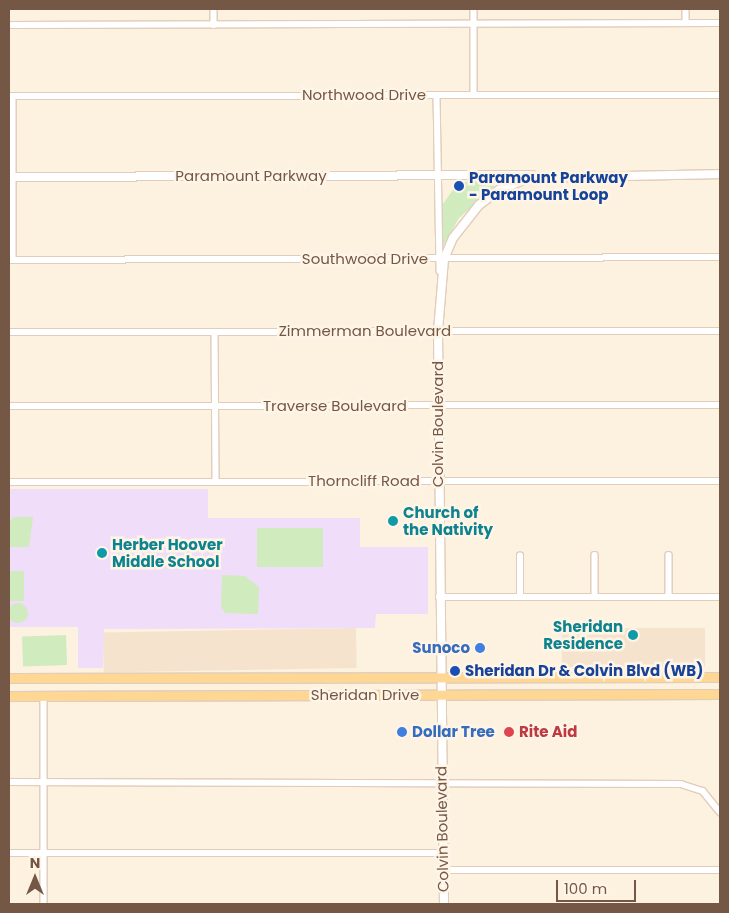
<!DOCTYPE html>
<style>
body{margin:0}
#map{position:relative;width:729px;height:913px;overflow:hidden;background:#fdf2e0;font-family:Poppins,sans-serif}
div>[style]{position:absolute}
.residential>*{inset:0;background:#f5e3ce;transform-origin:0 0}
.education>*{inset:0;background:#efddf9}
.green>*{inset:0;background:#d0ebbe;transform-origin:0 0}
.round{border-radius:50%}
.roads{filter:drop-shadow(1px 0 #e1cdbb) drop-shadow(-1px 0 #e1cdbb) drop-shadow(0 1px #e1cdbb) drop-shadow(0 -1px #e1cdbb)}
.street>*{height:5.5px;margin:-2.75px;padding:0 2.75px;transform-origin:2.75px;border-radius:2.75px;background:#fff}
.secondary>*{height:8px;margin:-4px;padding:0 4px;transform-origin:4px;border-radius:4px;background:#fff}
.primary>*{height:9px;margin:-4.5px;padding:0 4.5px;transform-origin:4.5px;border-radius:4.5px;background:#ffd795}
.dots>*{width:14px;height:14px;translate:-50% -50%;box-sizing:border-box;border:2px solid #fff5e7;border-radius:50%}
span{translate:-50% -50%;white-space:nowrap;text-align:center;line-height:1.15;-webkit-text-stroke:5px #fff5e7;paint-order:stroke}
.street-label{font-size:15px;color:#755746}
.transit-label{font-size:15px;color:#164399;font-weight:700}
.left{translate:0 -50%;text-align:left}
.culture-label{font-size:15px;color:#0d838f;font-weight:700}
.right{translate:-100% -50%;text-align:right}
.shop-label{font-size:15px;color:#366cbe;font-weight:700}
.health-label{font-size:15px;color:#be3a42;font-weight:700}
.frame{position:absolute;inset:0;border:10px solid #755746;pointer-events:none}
.north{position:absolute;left:10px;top:853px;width:50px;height:50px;-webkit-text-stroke:4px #fff5e7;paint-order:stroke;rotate:0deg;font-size:14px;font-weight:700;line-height:20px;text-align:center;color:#755746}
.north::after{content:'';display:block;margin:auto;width:18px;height:22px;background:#755746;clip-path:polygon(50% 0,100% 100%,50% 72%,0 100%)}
.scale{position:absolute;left:556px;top:880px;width:80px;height:22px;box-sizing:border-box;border:2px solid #755746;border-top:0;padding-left:6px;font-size:15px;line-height:18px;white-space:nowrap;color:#755746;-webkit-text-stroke:4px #fff5e7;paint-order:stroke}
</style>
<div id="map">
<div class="residential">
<i style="left:356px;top:628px;width:40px;height:253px;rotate:89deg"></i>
<i style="left:562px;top:628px;width:143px;height:39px"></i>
</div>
<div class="education">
<i style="clip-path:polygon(9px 489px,208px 489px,208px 518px,360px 518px,360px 547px,428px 547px,428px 614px,376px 614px,375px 628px,104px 629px,103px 668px,78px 668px,78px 627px,9px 627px)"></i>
</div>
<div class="green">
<i style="clip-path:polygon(469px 181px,492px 181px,494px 187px,459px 218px,442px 248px,441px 207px,456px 185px)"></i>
<i style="clip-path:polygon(14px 517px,33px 517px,29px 547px,9px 547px,9px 521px)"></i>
<i style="left:257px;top:528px;width:66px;height:39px"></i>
<i style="left:9px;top:571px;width:15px;height:30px"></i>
<i style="clip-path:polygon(222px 575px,245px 576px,259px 587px,258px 614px,225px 613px,221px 607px)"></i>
<i class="round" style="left:8px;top:603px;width:20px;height:20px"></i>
<i style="left:66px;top:635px;width:30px;height:44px;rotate:88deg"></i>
</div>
<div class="roads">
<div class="street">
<i style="left:214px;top:9px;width:16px;rotate:90deg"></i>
<i style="left:474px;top:9px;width:86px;rotate:90deg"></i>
<i style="left:686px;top:9px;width:14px;rotate:90deg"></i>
<i style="left:9px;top:25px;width:709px;rotate:-0.16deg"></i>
<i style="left:437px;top:95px;width:176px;rotate:89deg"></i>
<i style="left:9px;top:96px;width:711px;rotate:-0.08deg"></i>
<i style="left:13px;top:96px;width:164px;rotate:90deg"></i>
<i style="left:9px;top:260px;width:711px;rotate:-0.24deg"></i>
<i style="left:9px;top:332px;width:711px;rotate:-0.08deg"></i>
<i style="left:215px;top:332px;width:149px;rotate:89.6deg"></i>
<i style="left:9px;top:406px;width:711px;rotate:-0.08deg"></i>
<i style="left:9px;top:482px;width:711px;rotate:-0.08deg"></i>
<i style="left:595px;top:555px;width:42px;rotate:90deg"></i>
<i style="left:669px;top:555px;width:42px;rotate:90deg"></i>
<i style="left:439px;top:597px;width:281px"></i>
<i style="left:520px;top:597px;width:41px;rotate:-90deg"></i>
<i style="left:44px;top:696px;width:208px;rotate:90deg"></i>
<i style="left:9px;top:782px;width:672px;rotate:0.17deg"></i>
<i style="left:681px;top:784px;width:23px;rotate:18deg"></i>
<i style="left:703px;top:791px;width:27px;rotate:51deg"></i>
<i style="left:9px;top:853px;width:434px"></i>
<i style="left:443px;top:870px;width:277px"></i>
</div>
<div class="secondary">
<i style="left:9px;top:177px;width:523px;rotate:-0.22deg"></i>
<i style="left:444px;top:904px;width:573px;rotate:-90.6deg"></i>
<i style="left:438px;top:331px;width:72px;rotate:-85.2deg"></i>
<i style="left:444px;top:259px;width:23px;rotate:-67deg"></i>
<i style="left:453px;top:238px;width:42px;rotate:-51.8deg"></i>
<i style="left:479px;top:205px;width:25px;rotate:-37deg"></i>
<i style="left:499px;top:190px;width:32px;rotate:-22deg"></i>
<i style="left:529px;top:178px;width:191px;rotate:-1.2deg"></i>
</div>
<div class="primary">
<i style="left:9px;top:678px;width:711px;rotate:-0.08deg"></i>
<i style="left:9px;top:696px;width:711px;rotate:-0.16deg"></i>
</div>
</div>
<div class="dots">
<i style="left:459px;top:186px;background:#1a4fb4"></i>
<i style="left:393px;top:521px;background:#0f9aa8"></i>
<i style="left:102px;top:553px;background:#0f9aa8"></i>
<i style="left:633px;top:635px;background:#0f9aa8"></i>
<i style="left:480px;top:648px;background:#3f7fe0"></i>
<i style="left:455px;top:671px;background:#1a4fb4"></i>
<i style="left:402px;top:732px;background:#3f7fe0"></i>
<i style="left:509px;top:732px;background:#e0444e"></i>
</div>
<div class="street-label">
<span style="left:364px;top:95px">Northwood Drive</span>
<span style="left:251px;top:176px">Paramount Parkway</span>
<span style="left:365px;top:259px">Southwood Drive</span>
<span style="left:365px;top:331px">Zimmerman Boulevard</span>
<span style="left:335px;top:406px">Traverse Boulevard</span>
<span style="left:438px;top:424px;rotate:-90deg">Colvin Boulevard</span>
<span style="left:364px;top:481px">Thorncliff Road</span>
<span style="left:365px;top:695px">Sheridan Drive</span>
<span style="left:442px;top:829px;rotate:-91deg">Colvin Boulevard</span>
</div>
<div class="transit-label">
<span class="left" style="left:469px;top:186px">Paramount Parkway<br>- Paramount Loop</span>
<span class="left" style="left:465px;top:671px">Sheridan Dr &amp; Colvin Blvd (WB)</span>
</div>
<div class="culture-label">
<span class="left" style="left:403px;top:521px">Church of<br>the Nativity</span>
<span class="left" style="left:112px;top:553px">Herber Hoover<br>Middle School</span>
<span class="right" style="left:623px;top:635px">Sheridan<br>Residence</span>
</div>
<div class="shop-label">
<span class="right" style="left:470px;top:648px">Sunoco</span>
<span class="left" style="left:412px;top:732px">Dollar Tree</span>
</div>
<div class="health-label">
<span class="left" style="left:519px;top:732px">Rite Aid</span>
</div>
<div class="frame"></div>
<div class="north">N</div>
<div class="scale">100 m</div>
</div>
